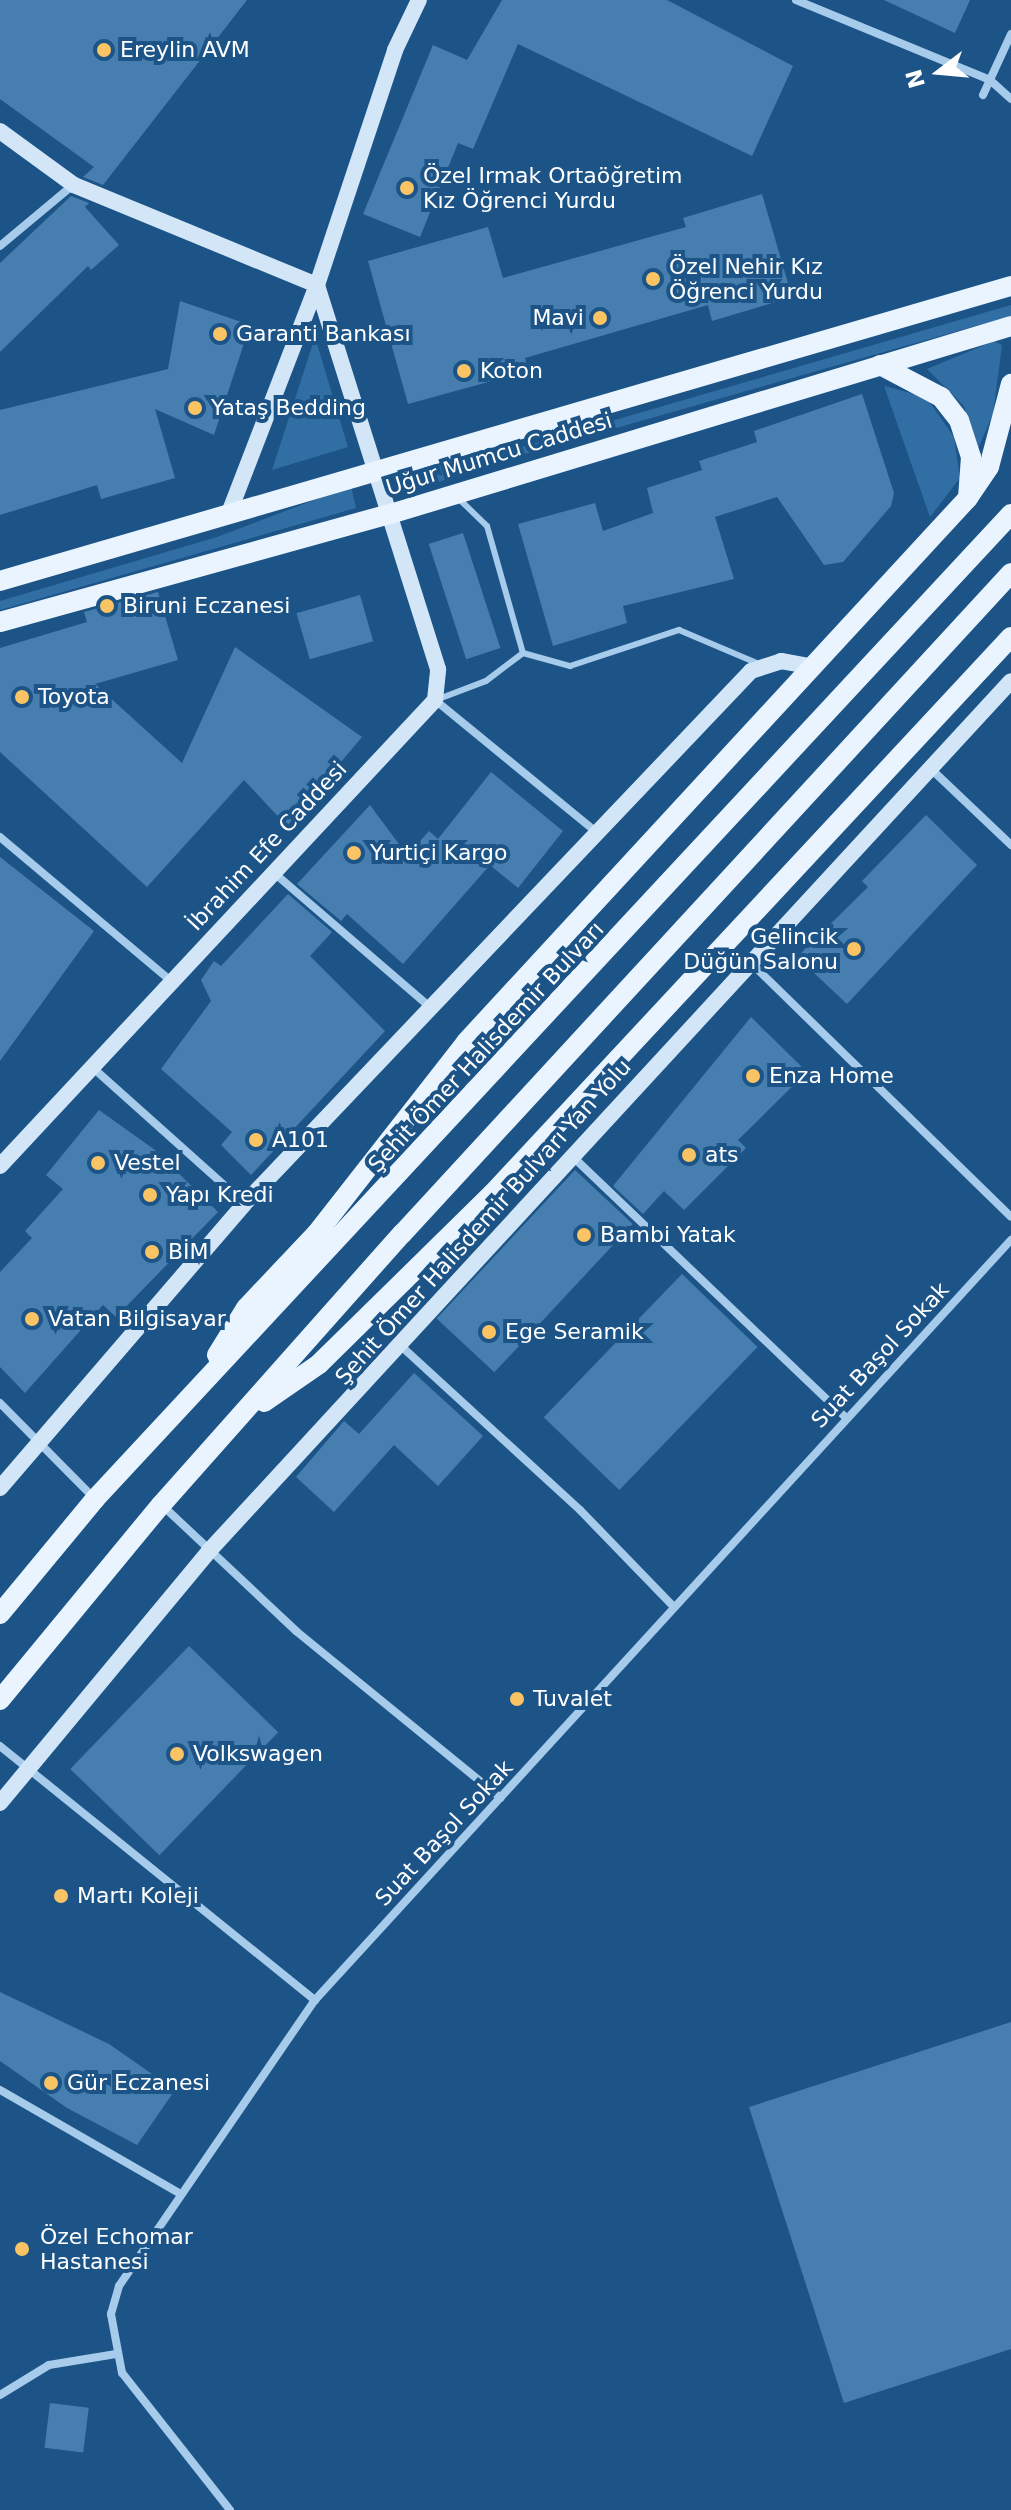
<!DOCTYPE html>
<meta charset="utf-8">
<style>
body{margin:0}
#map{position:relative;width:1011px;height:2510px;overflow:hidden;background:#1d5487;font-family:"DejaVu Sans",sans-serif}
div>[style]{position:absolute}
.green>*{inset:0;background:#316ea4}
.building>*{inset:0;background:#457eaf;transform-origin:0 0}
.lane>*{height:6px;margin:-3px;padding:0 3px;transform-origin:3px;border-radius:3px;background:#a6cbeb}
.street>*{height:8px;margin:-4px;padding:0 4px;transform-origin:4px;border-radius:4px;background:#a6cbeb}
.secondary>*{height:16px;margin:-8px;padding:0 8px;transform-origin:8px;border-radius:8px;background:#d2e6f8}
.primary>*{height:20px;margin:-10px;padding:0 10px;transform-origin:10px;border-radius:10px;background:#eaf4fe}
.dots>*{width:22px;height:22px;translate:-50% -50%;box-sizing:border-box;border:4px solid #1d5487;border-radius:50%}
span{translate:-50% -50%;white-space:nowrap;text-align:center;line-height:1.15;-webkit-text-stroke:8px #1d5487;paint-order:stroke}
.poi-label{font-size:22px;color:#fff}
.left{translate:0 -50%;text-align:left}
.right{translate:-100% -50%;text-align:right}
.street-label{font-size:22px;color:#fff}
.north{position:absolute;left:899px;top:32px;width:80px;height:80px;-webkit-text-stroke:6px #1d5487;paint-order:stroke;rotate:254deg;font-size:22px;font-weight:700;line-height:32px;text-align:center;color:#fff}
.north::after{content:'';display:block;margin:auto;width:28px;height:36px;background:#fff;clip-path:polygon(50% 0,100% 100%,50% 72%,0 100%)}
</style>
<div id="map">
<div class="green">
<i style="clip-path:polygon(1011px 305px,1011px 316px,482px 466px,412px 492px,404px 471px,480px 459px)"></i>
<i style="clip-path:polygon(315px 337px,348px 447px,272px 470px)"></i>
<i style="clip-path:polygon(994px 341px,1002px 345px,993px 414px,977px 451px,964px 406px,927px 369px)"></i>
<i style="clip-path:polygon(884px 386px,926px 397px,954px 437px,960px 478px,930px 517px)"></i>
<i style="clip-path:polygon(351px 486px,356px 508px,0 610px,0 601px,217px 537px)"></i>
</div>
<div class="building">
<i style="clip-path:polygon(0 0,247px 0,103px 185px,83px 177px,94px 167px,0 99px)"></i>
<i style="clip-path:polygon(502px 0,667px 0,793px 66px,752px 156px,518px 44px,473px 149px,458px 143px,420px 237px,363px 214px,433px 45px,467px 60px)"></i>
<i style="clip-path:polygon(884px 0,970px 0,955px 33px)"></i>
<i style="clip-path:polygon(762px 194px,792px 297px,712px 321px,708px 305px,525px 358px,528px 371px,408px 404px,368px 261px,488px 227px,503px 278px,686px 227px,683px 218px)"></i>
<i style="clip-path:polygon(71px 196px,89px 203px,85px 207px,119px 245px,91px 270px,88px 266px,0 352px,0 263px)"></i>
<i style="clip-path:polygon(180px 301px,250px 325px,214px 435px,155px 409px,175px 478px,101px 499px,97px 485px,0 515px,0 410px,168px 369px)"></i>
<i style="clip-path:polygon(862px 394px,894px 493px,891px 506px,843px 562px,824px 565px,777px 497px,715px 517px,734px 579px,623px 606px,627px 623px,553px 646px,518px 524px,595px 503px,603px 531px,653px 513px,647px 488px,702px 470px,699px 461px,757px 442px,754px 431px)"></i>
<i style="left:463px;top:533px;width:121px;height:36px;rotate:72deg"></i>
<i style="clip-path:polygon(158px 592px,178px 660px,95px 684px,182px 763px,235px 647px,362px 737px,287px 826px,244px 780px,147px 887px,0 752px,0 648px,87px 622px,84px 612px)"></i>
<i style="left:360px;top:595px;width:48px;height:66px;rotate:74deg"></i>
<i style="clip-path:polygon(491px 772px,563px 831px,518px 888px,490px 865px,403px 964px,347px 914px,341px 921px,297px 884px,370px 805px,407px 855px,429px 831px,438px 839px)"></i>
<i style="clip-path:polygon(926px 815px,977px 865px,847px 1004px,797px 957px,868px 887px,862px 881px)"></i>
<i style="clip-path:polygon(0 857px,94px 931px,0 1061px)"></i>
<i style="clip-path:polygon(288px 894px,332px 932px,310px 956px,385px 1031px,251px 1175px,221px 1145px,232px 1132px,161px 1069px,211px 1001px,201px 980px,214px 961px,221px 966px)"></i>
<i style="clip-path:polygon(751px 1017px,807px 1072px,738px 1140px,746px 1148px,684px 1210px,664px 1191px,643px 1214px,613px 1186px)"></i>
<i style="clip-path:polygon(99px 1110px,155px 1150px,218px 1212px,116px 1317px,103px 1305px,25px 1393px,0 1367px,0 1272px,32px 1238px,25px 1231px,63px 1189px,46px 1175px)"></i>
<i style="left:575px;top:1170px;width:79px;height:203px;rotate:43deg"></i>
<i style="left:682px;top:1274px;width:105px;height:199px;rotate:44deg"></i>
<i style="clip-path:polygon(414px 1373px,483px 1436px,438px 1486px,394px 1445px,334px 1512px,296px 1477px,344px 1421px,359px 1434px)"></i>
<i style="left:189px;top:1646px;width:124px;height:171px;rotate:44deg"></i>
<i style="clip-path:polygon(0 1992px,109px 2044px,175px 2090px,137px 2145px,67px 2108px,0 2061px)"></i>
<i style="clip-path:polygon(1011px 2022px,1011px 2349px,844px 2403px,749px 2107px)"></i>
<i style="left:50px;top:2403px;width:39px;height:45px;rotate:7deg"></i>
</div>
<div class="lane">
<i style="left:458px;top:498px;width:40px;rotate:44deg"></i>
<i style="left:487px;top:526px;width:132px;rotate:74.2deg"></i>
<i style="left:523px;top:653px;width:49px;rotate:15.5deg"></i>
<i style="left:570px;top:666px;width:115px;rotate:-18.3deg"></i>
<i style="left:679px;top:630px;width:87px;rotate:23deg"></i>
<i style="left:436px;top:700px;width:53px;rotate:-20.8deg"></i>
<i style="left:486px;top:681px;width:46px;rotate:-37.1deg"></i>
</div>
<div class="street">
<i style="left:796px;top:0;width:210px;rotate:22.4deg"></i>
<i style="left:990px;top:80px;width:28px;rotate:42deg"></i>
<i style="left:983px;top:95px;width:67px;rotate:-65.3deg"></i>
<i style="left:0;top:246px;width:95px;rotate:-39.9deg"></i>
<i style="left:435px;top:700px;width:208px;rotate:39.3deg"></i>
<i style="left:930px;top:768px;width:112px;rotate:43.5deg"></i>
<i style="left:0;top:837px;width:222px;rotate:40.1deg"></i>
<i style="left:273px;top:872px;width:207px;rotate:40.7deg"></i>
<i style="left:751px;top:963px;width:363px;rotate:44.3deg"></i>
<i style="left:92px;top:1067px;width:204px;rotate:41.8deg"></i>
<i style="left:571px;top:1155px;width:381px;rotate:43.7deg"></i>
<i style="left:401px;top:1346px;width:243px;rotate:42.5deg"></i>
<i style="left:580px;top:1510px;width:135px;rotate:45.9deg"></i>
<i style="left:0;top:1403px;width:135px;rotate:45.3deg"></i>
<i style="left:163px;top:1506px;width:183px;rotate:43.2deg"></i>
<i style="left:296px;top:1631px;width:264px;rotate:39.2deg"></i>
<i style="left:0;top:1746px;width:405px;rotate:38.9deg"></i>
<i style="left:0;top:2090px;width:207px;rotate:29.9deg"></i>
<i style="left:0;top:2395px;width:57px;rotate:-31.5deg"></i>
<i style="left:49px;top:2365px;width:68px;rotate:-9.3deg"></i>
<i style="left:230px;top:2510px;width:174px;rotate:-128.2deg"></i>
<i style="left:122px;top:2373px;width:60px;rotate:-100.6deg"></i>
<i style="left:111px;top:2314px;width:29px;rotate:-74deg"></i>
<i style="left:119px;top:2286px;width:347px;rotate:-55.6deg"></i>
<i style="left:315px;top:2000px;width:1031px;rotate:-47.52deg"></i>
</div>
<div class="secondary">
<i style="left:0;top:131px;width:92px;rotate:36.1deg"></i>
<i style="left:74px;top:185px;width:263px;rotate:22.4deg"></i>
<i style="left:229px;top:513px;width:244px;rotate:-68.9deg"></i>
<i style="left:317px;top:285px;width:248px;rotate:-71.6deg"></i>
<i style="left:395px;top:50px;width:55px;rotate:-64.4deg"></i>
<i style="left:0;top:1166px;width:637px;rotate:-46.97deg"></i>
<i style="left:435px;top:700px;width:31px;rotate:-84deg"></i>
<i style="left:438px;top:669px;width:403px;rotate:-107.5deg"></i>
<i style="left:0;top:1488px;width:374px;rotate:-49.3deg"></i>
<i style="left:244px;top:1204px;width:736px;rotate:-46.43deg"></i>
<i style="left:751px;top:671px;width:32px;rotate:-18deg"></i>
<i style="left:781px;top:661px;width:29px;rotate:10deg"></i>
<i style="left:0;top:1803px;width:327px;rotate:-50.3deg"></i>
<i style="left:209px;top:1551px;width:1183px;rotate:-47.33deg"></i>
</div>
<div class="primary">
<i style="left:880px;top:365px;width:69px;rotate:27.7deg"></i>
<i style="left:941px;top:397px;width:29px;rotate:52deg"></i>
<i style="left:959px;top:420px;width:39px;rotate:72deg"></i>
<i style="left:971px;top:457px;width:41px;rotate:94.2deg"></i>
<i style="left:0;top:581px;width:1053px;rotate:-16.27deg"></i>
<i style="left:0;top:622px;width:402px;rotate:-15.5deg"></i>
<i style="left:387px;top:515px;width:652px;rotate:-16.85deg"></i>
<i style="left:217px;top:1355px;width:55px;rotate:-58.3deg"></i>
<i style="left:246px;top:1308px;width:103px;rotate:-46.6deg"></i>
<i style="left:317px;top:1233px;width:242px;rotate:-52deg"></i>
<i style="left:466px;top:1042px;width:740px;rotate:-47.3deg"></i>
<i style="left:968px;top:498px;width:37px;rotate:-56deg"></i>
<i style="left:989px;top:467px;width:86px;rotate:-75.2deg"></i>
<i style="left:264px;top:1402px;width:67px;rotate:-34.6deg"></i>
<i style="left:319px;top:1364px;width:244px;rotate:-44.5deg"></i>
<i style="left:493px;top:1193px;width:760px;rotate:-47.03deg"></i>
<i style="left:0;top:1614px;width:149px;rotate:-50.4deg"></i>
<i style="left:95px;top:1499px;width:1345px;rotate:-47.08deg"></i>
<i style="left:0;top:1700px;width:253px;rotate:-50.5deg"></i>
<i style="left:161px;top:1505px;width:363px;rotate:-48.4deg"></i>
<i style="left:402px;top:1234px;width:899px;rotate:-47.34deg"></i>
</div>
<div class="dots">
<i style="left:104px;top:50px;background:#fac364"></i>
<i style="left:407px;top:188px;background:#fac364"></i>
<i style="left:653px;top:279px;background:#fac364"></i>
<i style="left:600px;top:318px;background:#fac364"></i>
<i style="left:220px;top:334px;background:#fac364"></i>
<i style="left:464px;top:371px;background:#fac364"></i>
<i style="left:195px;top:408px;background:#fac364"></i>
<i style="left:107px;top:606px;background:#fac364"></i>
<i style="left:22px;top:697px;background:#fac364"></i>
<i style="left:354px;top:853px;background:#fac364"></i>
<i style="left:854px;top:949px;background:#fac364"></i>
<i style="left:753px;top:1076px;background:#fac364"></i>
<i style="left:256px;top:1140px;background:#fac364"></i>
<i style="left:689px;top:1155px;background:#fac364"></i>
<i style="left:98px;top:1163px;background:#fac364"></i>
<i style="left:150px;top:1195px;background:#fac364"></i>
<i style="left:584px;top:1235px;background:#fac364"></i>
<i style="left:152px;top:1252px;background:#fac364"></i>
<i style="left:32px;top:1319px;background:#fac364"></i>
<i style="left:489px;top:1332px;background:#fac364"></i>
<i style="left:517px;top:1699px;background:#fac364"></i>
<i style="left:177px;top:1754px;background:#fac364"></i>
<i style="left:61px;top:1896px;background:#fac364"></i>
<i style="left:51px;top:2083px;background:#fac364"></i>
<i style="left:22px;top:2249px;background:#fac364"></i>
</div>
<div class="poi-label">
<span class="left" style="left:120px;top:50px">Ereylin AVM</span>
<span class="left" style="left:423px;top:188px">Özel Irmak Ortaöğretim<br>Kız Öğrenci Yurdu</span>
<span class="left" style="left:669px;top:279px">Özel Nehir Kız<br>Öğrenci Yurdu</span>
<span class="right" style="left:584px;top:318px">Mavi</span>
<span class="left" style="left:236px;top:334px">Garanti Bankası</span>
<span class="left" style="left:480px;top:371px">Koton</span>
<span class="left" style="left:211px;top:408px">Yataş Bedding</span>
<span class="left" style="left:123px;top:606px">Biruni Eczanesi</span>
<span class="left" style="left:38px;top:697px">Toyota</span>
<span class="left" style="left:370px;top:853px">Yurtiçi Kargo</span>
<span class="right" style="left:838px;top:949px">Gelincik<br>Düğün Salonu</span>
<span class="left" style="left:769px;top:1076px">Enza Home</span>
<span class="left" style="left:272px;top:1140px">A101</span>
<span class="left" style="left:705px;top:1155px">ats</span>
<span class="left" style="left:114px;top:1163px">Vestel</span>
<span class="left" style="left:166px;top:1195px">Yapı Kredi</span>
<span class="left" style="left:600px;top:1235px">Bambi Yatak</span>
<span class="left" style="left:168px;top:1252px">BİM</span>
<span class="left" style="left:48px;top:1319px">Vatan Bilgisayar</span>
<span class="left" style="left:505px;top:1332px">Ege Seramik</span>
<span class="left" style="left:533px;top:1699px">Tuvalet</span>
<span class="left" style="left:193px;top:1754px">Volkswagen</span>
<span class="left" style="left:77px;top:1896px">Martı Koleji</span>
<span class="left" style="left:67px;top:2083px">Gür Eczanesi</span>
<span class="left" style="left:40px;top:2249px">Özel Echomar<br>Hastanesi</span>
</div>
<div class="street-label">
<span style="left:499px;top:454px;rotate:-17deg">Uğur Mumcu Caddesi</span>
<span style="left:267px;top:846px;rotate:-47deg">İbrahim Efe Caddesi</span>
<span style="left:486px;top:1047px;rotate:-47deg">Şehit Ömer Halisdemir Bulvarı</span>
<span style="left:483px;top:1222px;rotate:-48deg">Şehit Ömer Halisdemir Bulvarı Yan Yolu</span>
<span style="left:880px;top:1355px;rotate:-47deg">Suat Başol Sokak</span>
<span style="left:444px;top:1833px;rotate:-47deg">Suat Başol Sokak</span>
</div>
<div class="north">N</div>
</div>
